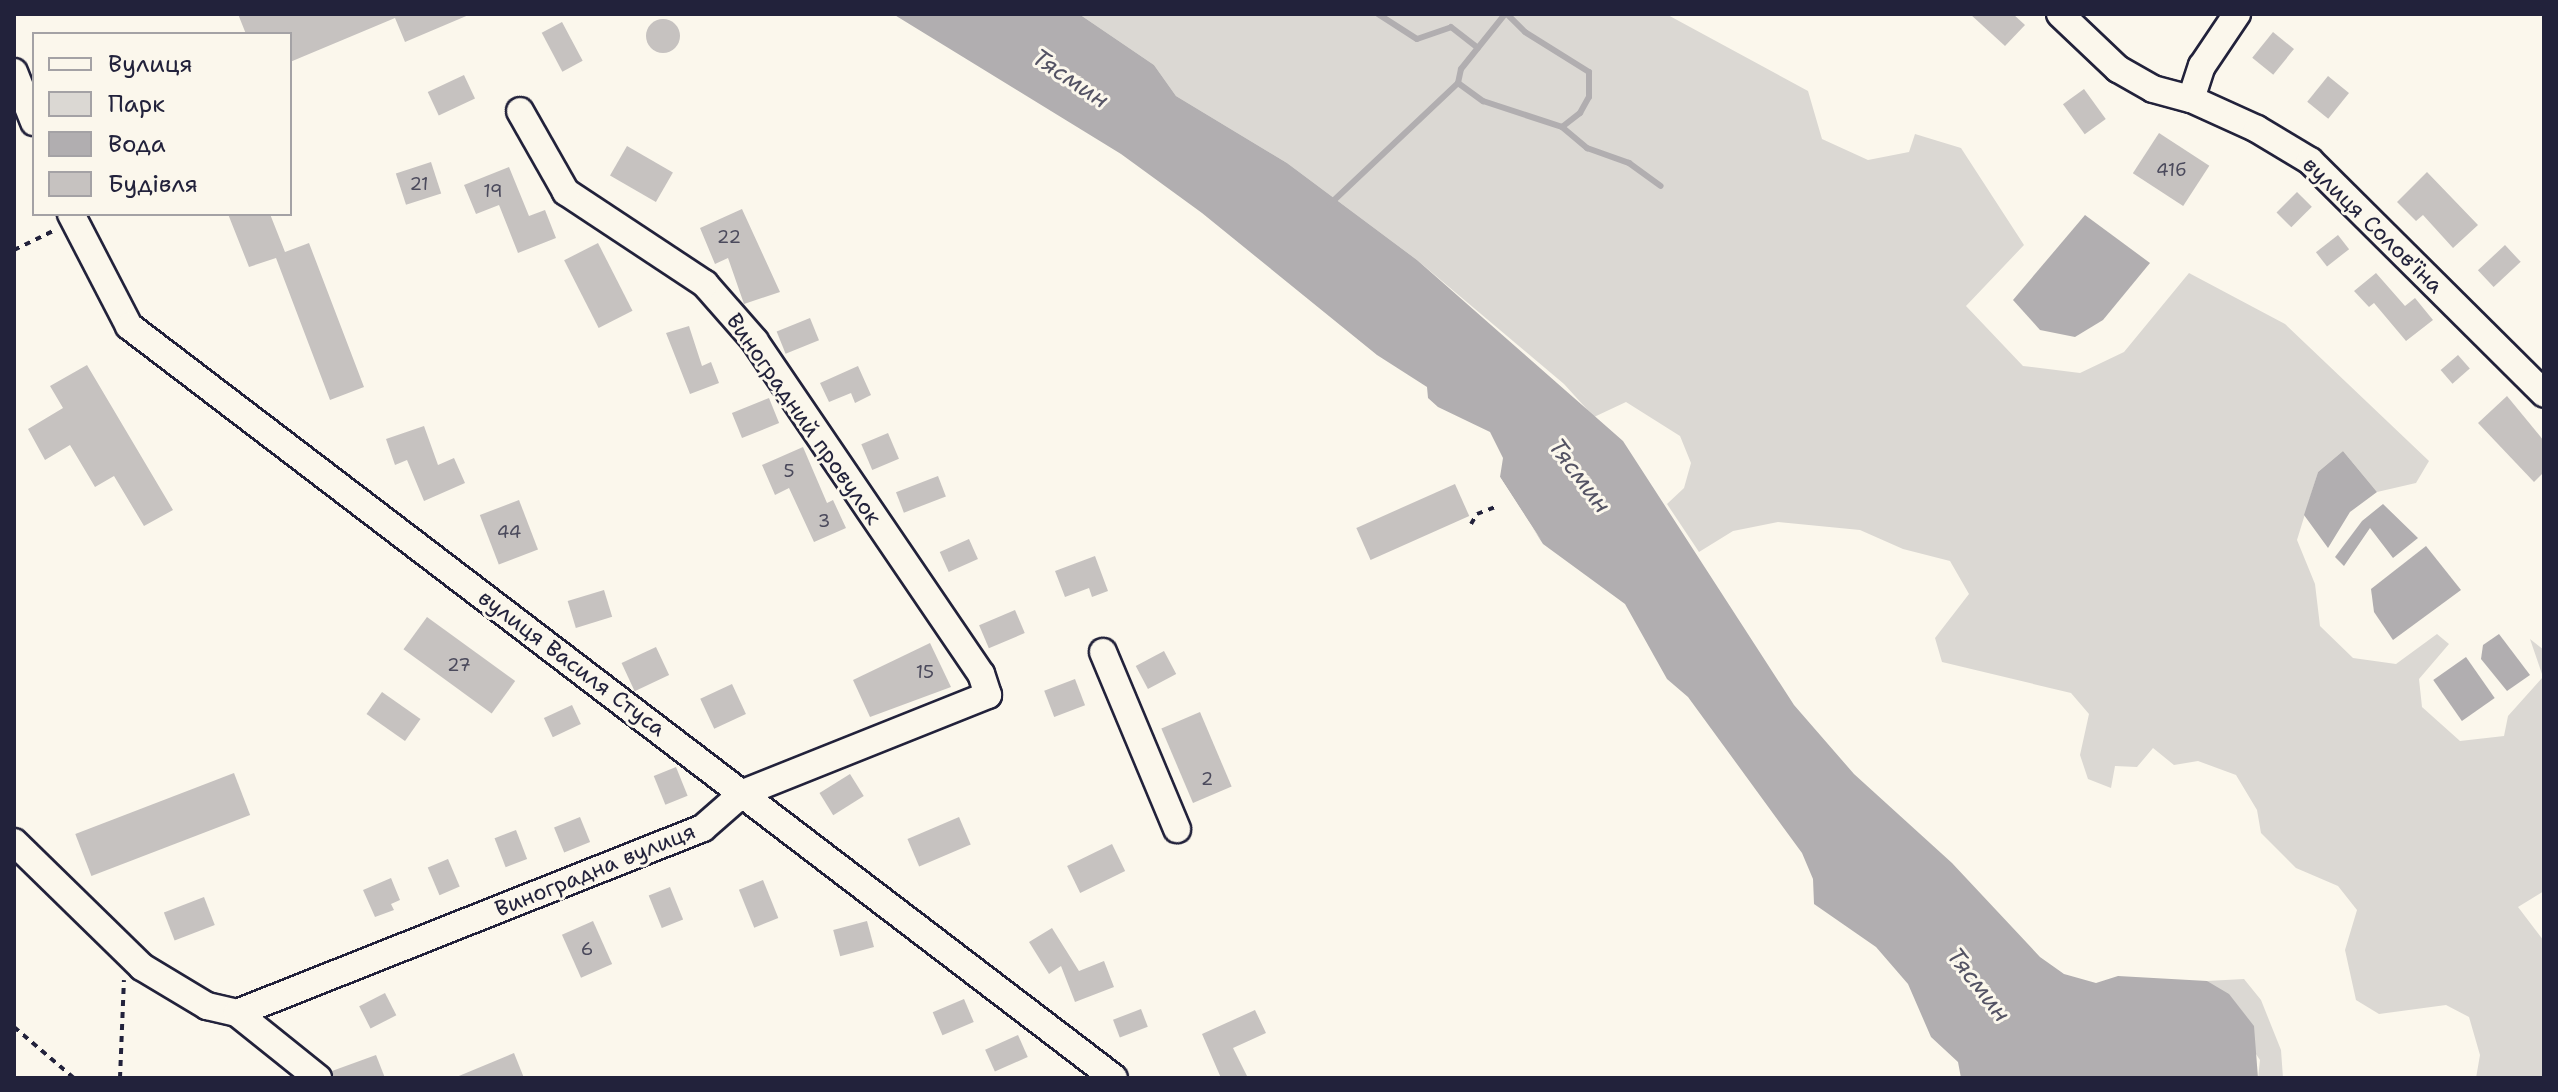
<!DOCTYPE html>
<meta charset="utf-8">
<style>
body{margin:0}
#map{position:relative;width:2558px;height:1092px;overflow:hidden;background:#fbf7ec;font-family:"Shantell Sans",sans-serif}
div>[style]{position:absolute}
.green>*{inset:0;background:#dbd8d3}
.water>*{inset:0;background:#b1aeb0;transform-origin:0 0}
.pier>*{inset:0;background:#fbf7ec}
.stream>*{height:6px;margin:-3px;padding:0 3px;transform-origin:3px;border-radius:3px;background:#b1aeb0}
.building>*{inset:0;background:#c6c2c0;transform-origin:0 0}
.round{border-radius:50%}
.path>*{height:4px;margin-top:-2px;transform-origin:0;background:repeating-linear-gradient(90deg,#22223b 0 6px,transparent 0 12px)}
.roads{filter:drop-shadow(2px 0 #22223b) drop-shadow(-2px 0 #22223b) drop-shadow(0 2px #22223b) drop-shadow(0 -2px #22223b)}
.minor>*{height:26px;margin:-13px;padding:0 13px;transform-origin:13px;border-radius:13px;background:#fbf7ec}
span{translate:-50% -50%;white-space:nowrap;text-align:center;line-height:1.15;-webkit-text-stroke:6px #fbf7ec;paint-order:stroke}
.number-label{font-size:18px;color:#4b4a5c}
.number-label span{-webkit-text-stroke-width:0}
.street-label{font-size:22px;color:#22223b}
.water-label{font-size:24px;color:#545364;font-style:italic}
.frame{position:absolute;inset:0;border:16px solid #22223b;pointer-events:none}
.legend{position:absolute;left:32px;top:32px;width:260px;height:184px;box-sizing:border-box;background:#fbf7ec;border:2px solid #a4a2a5;margin:0;padding:10px 14px;list-style:none;font-size:24px;color:#22223b}
.legend li{display:flex;align-items:center;gap:16px;height:40px}
.legend b{width:40px;border:2px solid #a4a2a5}
</style>
<div id="map">
<div class="green">
<i style="clip-path:polygon(1079px 14px,1666px 14px,1808px 91px,1822px 139px,1868px 160px,1909px 152px,1915px 134px,1961px 148px,2024px 245px,1966px 306px,2023px 366px,2080px 373px,2124px 352px,2189px 273px,2285px 324px,2429px 461px,2416px 483px,2377px 492px,2343px 451px,2318px 472px,2297px 540px,2315px 584px,2320px 626px,2353px 658px,2396px 664px,2437px 634px,2449px 644px,2419px 679px,2422px 707px,2460px 741px,2504px 736px,2508px 716px,2543px 677px,2530px 639px,2544px 650px,2544px 891px,2518px 907px,2544px 941px,2544px 1078px,2476px 1078px,2480px 1055px,2469px 1017px,2446px 1005px,2379px 1014px,2356px 1000px,2345px 950px,2357px 910px,2338px 886px,2296px 868px,2261px 833px,2257px 810px,2236px 775px,2198px 761px,2174px 765px,2153px 748px,2137px 767px,2115px 766px,2111px 788px,2088px 779px,2080px 755px,2089px 714px,2071px 693px,1942px 662px,1935px 638px,1969px 594px,1950px 561px,1903px 549px,1860px 530px,1778px 522px,1733px 531px,1699px 552px,1667px 504px,1684px 488px,1691px 463px,1680px 436px,1626px 402px,1594px 417px,1564px 384px,1417px 260px,1287px 163px,1176px 96px,1154px 65px)"></i>
<i style="clip-path:polygon(2244px 979px,2261px 1000px,2281px 1050px,2283px 1078px,2258px 1078px,2260px 1060px,2207px 981px)"></i>
</div>
<div class="water">
<i style="clip-path:polygon(893px 14px,1079px 14px,1154px 65px,1176px 96px,1287px 163px,1417px 260px,1623px 441px,1794px 705px,1854px 774px,1952px 863px,2040px 957px,2064px 974px,2096px 983px,2118px 976px,2207px 981px,2229px 994px,2254px 1026px,2258px 1078px,1961px 1078px,1958px 1062px,1931px 1037px,1908px 984px,1876px 947px,1814px 904px,1813px 879px,1802px 853px,1688px 697px,1667px 679px,1625px 604px,1543px 544px,1500px 477px,1503px 458px,1490px 432px,1438px 407px,1428px 398px,1427px 387px,1377px 355px,1202px 213px,1121px 154px)"></i>
<i style="clip-path:polygon(2085px 215px,2150px 263px,2103px 320px,2075px 337px,2040px 330px,2013px 300px)"></i>
<i style="clip-path:polygon(2343px 451px,2377px 492px,2350px 512px,2328px 548px,2304px 515px,2318px 472px)"></i>
<i style="clip-path:polygon(2383px 504px,2418px 538px,2393px 558px,2370px 528px,2344px 566px,2335px 557px,2362px 521px)"></i>
<i style="clip-path:polygon(2426px 546px,2461px 590px,2393px 640px,2374px 612px,2371px 589px)"></i>
<i style="clip-path:polygon(2499px 634px,2530px 675px,2507px 691px,2481px 659px,2483px 645px)"></i>
<i style="left:2466px;top:657px;width:50px;height:40px;rotate:55deg"></i>
</div>
<div class="pier">
<i style="clip-path:polygon(1500px 477px,1541px 540px,1496px 479px)"></i>
</div>
<div class="stream">
<i style="left:1378px;top:14px;width:46px;rotate:32.7deg"></i>
<i style="left:1417px;top:39px;width:36px;rotate:-19deg"></i>
<i style="left:1451px;top:27px;width:34px;rotate:38deg"></i>
<i style="left:1458px;top:83px;width:31px;rotate:36deg"></i>
<i style="left:1483px;top:101px;width:83px;rotate:18.2deg"></i>
<i style="left:1562px;top:127px;width:23px;rotate:-38deg"></i>
<i style="left:1580px;top:113px;width:18px;rotate:-61deg"></i>
<i style="left:1589px;top:97px;width:25px;rotate:-90deg"></i>
<i style="left:1589px;top:72px;width:75px;rotate:-148deg"></i>
<i style="left:1525px;top:32px;width:25px;rotate:-135deg"></i>
<i style="left:1562px;top:127px;width:33px;rotate:40deg"></i>
<i style="left:1587px;top:148px;width:45px;rotate:19.7deg"></i>
<i style="left:1629px;top:163px;width:39px;rotate:36deg"></i>
<i style="left:1330px;top:204px;width:176px;rotate:-43.4deg"></i>
<i style="left:1458px;top:83px;width:14px;rotate:-78deg"></i>
<i style="left:1461px;top:69px;width:70px;rotate:-51.3deg"></i>
</div>
<div class="building">
<i style="clip-path:polygon(238px 14px,471px 14px,405px 42px,395px 18px,290px 62px,290px 34px,246px 34px)"></i>
<i style="clip-path:polygon(1970px 14px,2013px 14px,2025px 25px,2005px 46px)"></i>
<i class="round" style="left:646px;top:19px;width:34px;height:34px"></i>
<i style="left:562px;top:22px;width:44px;height:23px;rotate:62deg"></i>
<i style="left:2273px;top:32px;width:27px;height:33px;rotate:39deg"></i>
<i style="left:464px;top:75px;width:26px;height:40px;rotate:65deg"></i>
<i style="left:2328px;top:76px;width:27px;height:33px;rotate:39deg"></i>
<i style="left:2084px;top:89px;width:37px;height:26px;rotate:54deg"></i>
<i style="left:2159px;top:133px;width:60px;height:48px;rotate:33deg"></i>
<i style="left:627px;top:146px;width:53px;height:34px;rotate:30deg"></i>
<i style="left:431px;top:162px;width:33px;height:37px;rotate:72deg"></i>
<i style="clip-path:polygon(509px 167px,529px 216px,545px 210px,556px 238px,518px 253px,499px 205px,476px 214px,464px 185px)"></i>
<i style="clip-path:polygon(2427px 172px,2478px 225px,2453px 248px,2423px 215px,2416px 221px,2397px 202px)"></i>
<i style="left:2297px;top:192px;width:21px;height:29px;rotate:45deg"></i>
<i style="clip-path:polygon(742px 209px,780px 292px,744px 304px,728px 258px,715px 264px,700px 228px)"></i>
<i style="clip-path:polygon(228px 214px,270px 214px,285px 252px,309px 243px,364px 387px,330px 400px,276px 258px,249px 267px)"></i>
<i style="left:2338px;top:235px;width:18px;height:28px;rotate:52deg"></i>
<i style="left:598px;top:243px;width:76px;height:38px;rotate:63deg"></i>
<i style="left:2505px;top:245px;width:23px;height:37px;rotate:47deg"></i>
<i style="clip-path:polygon(2376px 273px,2405px 306px,2415px 298px,2433px 320px,2406px 341px,2374px 303px,2369px 307px,2354px 291px)"></i>
<i style="left:810px;top:318px;width:24px;height:36px;rotate:68deg"></i>
<i style="clip-path:polygon(689px 326px,702px 366px,711px 362px,719px 383px,690px 394px,666px 333px)"></i>
<i style="left:2458px;top:355px;width:18px;height:23px;rotate:49deg"></i>
<i style="clip-path:polygon(87px 365px,173px 510px,144px 526px,114px 476px,95px 487px,70px 445px,45px 460px,28px 429px,63px 408px,50px 386px)"></i>
<i style="clip-path:polygon(858px 366px,871px 395px,855px 403px,851px 393px,829px 402px,820px 383px)"></i>
<i style="clip-path:polygon(2507px 396px,2544px 441px,2544px 472px,2534px 482px,2478px 423px)"></i>
<i style="left:769px;top:398px;width:27px;height:40px;rotate:68deg"></i>
<i style="clip-path:polygon(424px 426px,438px 465px,454px 458px,465px 483px,424px 501px,407px 460px,395px 465px,386px 439px)"></i>
<i style="left:888px;top:433px;width:28px;height:29px;rotate:67deg"></i>
<i style="clip-path:polygon(803px 447px,827px 503px,833px 500px,846px 528px,814px 542px,789px 488px,775px 495px,762px 465px)"></i>
<i style="left:938px;top:476px;width:22px;height:45px;rotate:69deg"></i>
<i style="left:1455px;top:484px;width:35px;height:108px;rotate:66deg"></i>
<i style="left:519px;top:500px;width:53px;height:42px;rotate:69deg"></i>
<i style="left:969px;top:539px;width:22px;height:32px;rotate:66deg"></i>
<i style="clip-path:polygon(1095px 556px,1108px 591px,1092px 597px,1089px 588px,1065px 597px,1055px 571px)"></i>
<i style="left:604px;top:590px;width:28px;height:38px;rotate:73deg"></i>
<i style="left:1015px;top:610px;width:25px;height:39px;rotate:67deg"></i>
<i style="left:427px;top:617px;width:109px;height:40px;rotate:36deg"></i>
<i style="clip-path:polygon(930px 643px,951px 687px,870px 717px,853px 680px)"></i>
<i style="left:656px;top:647px;width:31px;height:38px;rotate:65deg"></i>
<i style="left:1164px;top:651px;width:26px;height:32px;rotate:62deg"></i>
<i style="left:1075px;top:679px;width:28px;height:33px;rotate:69deg"></i>
<i style="left:732px;top:684px;width:33px;height:35px;rotate:65deg"></i>
<i style="left:382px;top:692px;width:47px;height:27px;rotate:35deg"></i>
<i style="left:572px;top:705px;width:21px;height:31px;rotate:65deg"></i>
<i style="left:1200px;top:712px;width:81px;height:42px;rotate:67deg"></i>
<i style="left:676px;top:767px;width:31px;height:24px;rotate:68deg"></i>
<i style="left:234px;top:773px;width:45px;height:170px;rotate:69deg"></i>
<i style="left:850px;top:774px;width:26px;height:36px;rotate:58deg"></i>
<i style="left:580px;top:817px;width:27px;height:28px;rotate:68deg"></i>
<i style="left:959px;top:817px;width:30px;height:56px;rotate:67deg"></i>
<i style="left:516px;top:830px;width:31px;height:23px;rotate:69deg"></i>
<i style="left:1112px;top:844px;width:30px;height:50px;rotate:64deg"></i>
<i style="left:448px;top:859px;width:30px;height:22px;rotate:67deg"></i>
<i style="clip-path:polygon(391px 878px,400px 900px,391px 904px,394px 910px,375px 917px,363px 890px)"></i>
<i style="left:763px;top:880px;width:41px;height:26px;rotate:68deg"></i>
<i style="left:670px;top:887px;width:35px;height:23px;rotate:68deg"></i>
<i style="left:204px;top:897px;width:30px;height:43px;rotate:69deg"></i>
<i style="left:593px;top:921px;width:47px;height:34px;rotate:66deg"></i>
<i style="left:867px;top:921px;width:27px;height:35px;rotate:75deg"></i>
<i style="clip-path:polygon(1052px 928px,1079px 971px,1104px 961px,1114px 987px,1075px 1002px,1061px 966px,1049px 974px,1029px 942px)"></i>
<i style="left:385px;top:993px;width:25px;height:29px;rotate:63deg"></i>
<i style="left:964px;top:999px;width:25px;height:34px;rotate:67deg"></i>
<i style="left:1141px;top:1009px;width:19px;height:30px;rotate:69deg"></i>
<i style="clip-path:polygon(1255px 1010px,1266px 1033px,1233px 1048px,1248px 1078px,1221px 1078px,1202px 1034px)"></i>
<i style="left:1018px;top:1035px;width:24px;height:36px;rotate:66deg"></i>
<i style="clip-path:polygon(514px 1053px,524px 1078px,454px 1078px)"></i>
<i style="clip-path:polygon(376px 1055px,385px 1078px,334px 1078px,332px 1071px)"></i>
</div>
<div class="path">
<i style="left:14px;top:250px;width:46px;rotate:-26deg"></i>
<i style="left:1471px;top:524px;width:12px;rotate:-59deg"></i>
<i style="left:1477px;top:514px;width:22px;rotate:-21deg"></i>
<i style="left:14px;top:1027px;width:79px;rotate:40.4deg"></i>
<i style="left:120px;top:1078px;width:98px;rotate:-87.7deg"></i>
</div>
<div class="roads">
<div class="minor">
<i style="left:2060px;top:14px;width:80px;rotate:43.5deg"></i>
<i style="left:2118px;top:69px;width:40px;rotate:29.7deg"></i>
<i style="left:2153px;top:89px;width:39px;rotate:15deg"></i>
<i style="left:2191px;top:99px;width:72px;rotate:24.4deg"></i>
<i style="left:2257px;top:129px;width:62px;rotate:31.1deg"></i>
<i style="left:2310px;top:161px;width:330px;rotate:44.8deg"></i>
<i style="left:14px;top:72px;width:54px;rotate:68.2deg"></i>
<i style="left:2191px;top:99px;width:35px;rotate:-72deg"></i>
<i style="left:2202px;top:66px;width:63px;rotate:-56.1deg"></i>
<i style="left:71px;top:214px;width:126px;rotate:62.6deg"></i>
<i style="left:129px;top:326px;width:1239px;rotate:37.36deg"></i>
<i style="left:1103px;top:652px;width:192px;rotate:67.3deg"></i>
<i style="left:14px;top:842px;width:179px;rotate:44.3deg"></i>
<i style="left:142px;top:967px;width:76px;rotate:31deg"></i>
<i style="left:207px;top:1006px;width:31px;rotate:13deg"></i>
<i style="left:237px;top:1013px;width:104px;rotate:38.7deg"></i>
<i style="left:237px;top:1013px;width:501px;rotate:-21.65deg"></i>
<i style="left:703px;top:828px;width:53px;rotate:-41.2deg"></i>
<i style="left:743px;top:793px;width:264px;rotate:-21.8deg"></i>
<i style="left:988px;top:695px;width:22px;rotate:-108deg"></i>
<i style="left:981px;top:674px;width:402px;rotate:-124.2deg"></i>
<i style="left:755px;top:341px;width:76px;rotate:-131.3deg"></i>
<i style="left:705px;top:284px;width:167px;rotate:-146.5deg"></i>
<i style="left:566px;top:192px;width:93px;rotate:-119.6deg"></i>
</div>
</div>
<div class="number-label">
<span style="left:2171px;top:170px">41б</span>
<span style="left:419px;top:184px">21</span>
<span style="left:493px;top:191px">19</span>
<span style="left:729px;top:237px">22</span>
<span style="left:789px;top:471px">5</span>
<span style="left:824px;top:521px">3</span>
<span style="left:509px;top:532px">44</span>
<span style="left:459px;top:665px">27</span>
<span style="left:925px;top:672px">15</span>
<span style="left:1207px;top:779px">2</span>
<span style="left:587px;top:949px">6</span>
</div>
<div class="street-label">
<span style="left:2373px;top:225px;rotate:44deg">вулиця Солов'їна</span>
<span style="left:804px;top:419px;rotate:55deg">Виноградний провулок</span>
<span style="left:572px;top:663px;rotate:37deg">вулиця Василя Стуса</span>
<span style="left:595px;top:870px;rotate:-22deg">Виноградна вулиця</span>
</div>
<div class="water-label">
<span style="left:1070px;top:79px;rotate:34deg">Тясмин</span>
<span style="left:1579px;top:476px;rotate:53deg">Тясмин</span>
<span style="left:1978px;top:985px;rotate:52deg">Тясмин</span>
</div>
<div class="frame"></div>
<ul class="legend">
<li><b style="height:10px;background:#fbf7ec"></b>Вулиця</li>
<li><b style="height:22px;background:#dbd8d3"></b>Парк</li>
<li><b style="height:22px;background:#b1aeb0"></b>Вода</li>
<li><b style="height:22px;background:#c6c2c0"></b>Будівля</li>
</ul>
</div>
